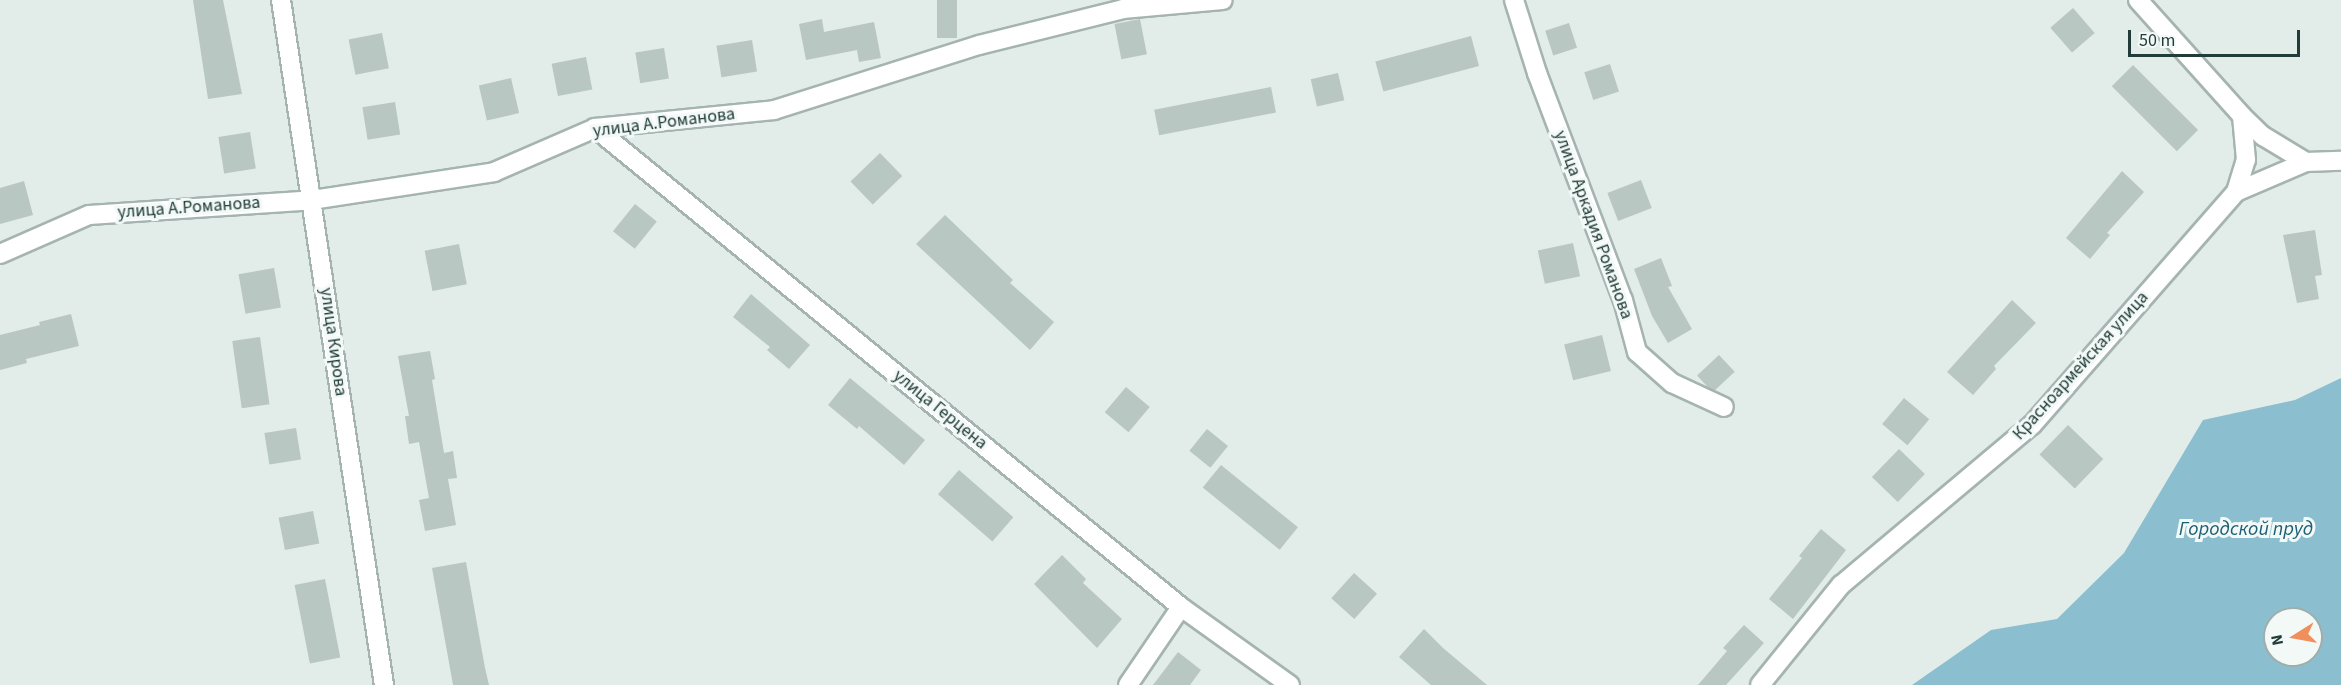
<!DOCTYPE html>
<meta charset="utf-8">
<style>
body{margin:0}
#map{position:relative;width:2341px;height:685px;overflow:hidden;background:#e2ece9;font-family:"Source Sans 3",sans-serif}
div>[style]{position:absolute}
.water>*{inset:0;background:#8bbfd0}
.building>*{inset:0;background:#b8c7c2;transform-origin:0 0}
.roads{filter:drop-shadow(2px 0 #a5b4b1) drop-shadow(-2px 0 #a5b4b1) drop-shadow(0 2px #a5b4b1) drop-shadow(0 -2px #a5b4b1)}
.minor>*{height:18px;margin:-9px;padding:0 9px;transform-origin:9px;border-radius:9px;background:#fff}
span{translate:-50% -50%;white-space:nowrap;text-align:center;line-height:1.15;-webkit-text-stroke:6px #f3f9f6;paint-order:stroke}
.street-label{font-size:18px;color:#223d39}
.water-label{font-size:20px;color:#1d6078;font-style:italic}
.north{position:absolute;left:2263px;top:607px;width:60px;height:60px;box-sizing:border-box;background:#f3f9f6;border:2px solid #9faeaa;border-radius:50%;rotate:259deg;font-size:16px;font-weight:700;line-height:24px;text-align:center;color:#223d39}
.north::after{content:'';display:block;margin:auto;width:21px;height:27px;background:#f08f5c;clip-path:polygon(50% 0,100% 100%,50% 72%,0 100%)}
.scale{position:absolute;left:2128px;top:30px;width:172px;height:27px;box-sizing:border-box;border:3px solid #223d39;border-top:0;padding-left:8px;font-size:18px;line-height:21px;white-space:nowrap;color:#223d39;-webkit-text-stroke:4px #f3f9f6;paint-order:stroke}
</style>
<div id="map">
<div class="water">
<i style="clip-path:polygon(evenodd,2341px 378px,2341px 685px,1912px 685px,1991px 630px,2057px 619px,2124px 553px,2203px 420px,2295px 400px,2341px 378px,2275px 619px,2311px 619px,2311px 655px,2275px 655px,2275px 619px)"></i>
</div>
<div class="building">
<i style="clip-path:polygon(193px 0,223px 0,242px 94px,208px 99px)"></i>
<i style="left:937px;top:0;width:20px;height:38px"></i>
<i style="left:2073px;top:8px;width:33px;height:30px;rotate:49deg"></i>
<i style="clip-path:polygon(822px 19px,824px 32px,874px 22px,881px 58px,859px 62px,857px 50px,806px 60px,799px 24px)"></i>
<i style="left:1140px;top:19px;width:36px;height:26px;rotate:79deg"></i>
<i style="left:1569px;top:23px;width:26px;height:25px;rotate:72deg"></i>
<i style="left:382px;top:33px;width:36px;height:34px;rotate:79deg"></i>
<i style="left:1471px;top:36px;width:31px;height:99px;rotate:75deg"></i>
<i style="left:752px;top:40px;width:32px;height:36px;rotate:81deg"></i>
<i style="left:664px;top:48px;width:31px;height:29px;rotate:81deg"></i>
<i style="left:586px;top:57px;width:33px;height:35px;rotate:79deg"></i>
<i style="left:1610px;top:64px;width:29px;height:27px;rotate:72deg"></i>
<i style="left:2133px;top:65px;width:92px;height:30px;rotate:45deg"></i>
<i style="left:1338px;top:73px;width:28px;height:28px;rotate:77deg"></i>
<i style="left:511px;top:78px;width:36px;height:33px;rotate:77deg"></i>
<i style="left:1271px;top:87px;width:26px;height:119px;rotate:79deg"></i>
<i style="left:395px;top:102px;width:33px;height:33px;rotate:81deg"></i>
<i style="left:250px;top:132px;width:37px;height:32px;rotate:81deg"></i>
<i style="left:880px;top:153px;width:32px;height:41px;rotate:46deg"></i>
<i style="clip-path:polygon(2122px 171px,2144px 192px,2107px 233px,2110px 235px,2090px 259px,2066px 238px)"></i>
<i style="left:1641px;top:180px;width:30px;height:36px;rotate:69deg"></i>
<i style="clip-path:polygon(24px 181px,33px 215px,0 224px,0 188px)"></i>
<i style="left:635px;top:204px;width:28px;height:35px;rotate:39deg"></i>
<i style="clip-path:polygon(945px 215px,1013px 280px,1010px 283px,1054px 322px,1030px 350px,916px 244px)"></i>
<i style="clip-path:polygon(2315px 230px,2322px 275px,2315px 276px,2319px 299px,2297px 303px,2283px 235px)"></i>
<i style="left:1573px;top:243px;width:34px;height:36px;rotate:78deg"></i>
<i style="left:459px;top:244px;width:41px;height:35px;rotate:79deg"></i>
<i style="clip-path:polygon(1661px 258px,1672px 286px,1668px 287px,1692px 329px,1668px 343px,1652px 316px,1634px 269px)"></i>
<i style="left:274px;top:268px;width:40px;height:36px;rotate:80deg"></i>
<i style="clip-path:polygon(751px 294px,810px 345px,789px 369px,767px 350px,770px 347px,733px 317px)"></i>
<i style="clip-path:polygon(2012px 300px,2036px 323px,1994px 366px,1996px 369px,1973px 395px,1947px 372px)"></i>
<i style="clip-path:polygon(71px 314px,79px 346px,26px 359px,27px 363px,0 370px,0 335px,40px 325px,39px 322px)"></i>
<i style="left:1602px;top:335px;width:37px;height:39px;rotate:76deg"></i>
<i style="left:260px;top:337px;width:68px;height:28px;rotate:82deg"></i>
<i style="clip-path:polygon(430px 351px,435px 379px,432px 380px,444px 453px,453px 451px,457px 478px,448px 479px,456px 525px,425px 531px,419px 500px,429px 498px,419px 442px,409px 444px,405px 416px,409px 416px,398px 356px)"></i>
<i style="left:1719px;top:355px;width:23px;height:30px;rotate:47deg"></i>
<i style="clip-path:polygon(850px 378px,925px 440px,904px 465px,859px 426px,857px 429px,828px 405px)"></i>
<i style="left:1126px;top:387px;width:31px;height:33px;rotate:40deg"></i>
<i style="left:1904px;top:398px;width:33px;height:34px;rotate:40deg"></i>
<i style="left:2068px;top:425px;width:49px;height:41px;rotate:44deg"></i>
<i style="left:296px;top:428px;width:32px;height:32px;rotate:81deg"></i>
<i style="left:1207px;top:429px;width:27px;height:28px;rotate:39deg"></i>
<i style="left:1899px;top:449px;width:36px;height:39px;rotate:44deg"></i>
<i style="left:1221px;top:465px;width:99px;height:29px;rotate:39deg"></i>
<i style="left:959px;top:470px;width:72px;height:32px;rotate:41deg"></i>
<i style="left:313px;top:511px;width:33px;height:35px;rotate:79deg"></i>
<i style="clip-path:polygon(1821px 529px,1846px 550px,1793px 619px,1769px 599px,1802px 558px,1799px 556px)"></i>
<i style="clip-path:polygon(1062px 555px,1086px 579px,1083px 583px,1122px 619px,1097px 648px,1034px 584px)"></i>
<i style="clip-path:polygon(466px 562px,485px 668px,489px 685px,453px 685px,432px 568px)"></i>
<i style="left:1354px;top:573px;width:31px;height:34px;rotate:42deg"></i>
<i style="left:325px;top:579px;width:80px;height:31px;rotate:79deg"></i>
<i style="clip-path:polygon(1744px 625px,1764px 643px,1726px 685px,1698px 685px,1727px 651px,1723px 648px)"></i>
<i style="clip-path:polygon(1424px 629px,1443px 648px,1487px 685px,1431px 685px,1399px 657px)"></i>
<i style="clip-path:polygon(1178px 652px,1201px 670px,1190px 685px,1153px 685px)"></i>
</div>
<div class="roads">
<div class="minor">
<i style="left:281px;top:0;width:693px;rotate:81.45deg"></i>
<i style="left:1514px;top:0;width:77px;rotate:72.5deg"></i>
<i style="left:1537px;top:73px;width:243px;rotate:69.3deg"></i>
<i style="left:1623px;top:300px;width:54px;rotate:74.9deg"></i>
<i style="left:1637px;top:352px;width:47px;rotate:41.5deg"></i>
<i style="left:1672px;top:383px;width:57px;rotate:24.8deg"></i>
<i style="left:2138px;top:0;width:156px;rotate:48.1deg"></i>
<i style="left:2242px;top:116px;width:29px;rotate:44deg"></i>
<i style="left:2263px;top:136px;width:50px;rotate:31.2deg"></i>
<i style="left:2306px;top:162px;width:35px;rotate:-2deg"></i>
<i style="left:595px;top:128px;width:757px;rotate:39.26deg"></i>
<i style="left:1181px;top:607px;width:134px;rotate:35.6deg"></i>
<i style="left:2236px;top:192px;width:34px;rotate:-73deg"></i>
<i style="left:2246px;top:160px;width:44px;rotate:-95.2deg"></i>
<i style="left:0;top:254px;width:97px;rotate:-23.7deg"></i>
<i style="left:89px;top:215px;width:224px;rotate:-3.8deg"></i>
<i style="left:312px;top:200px;width:184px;rotate:-8.7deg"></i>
<i style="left:494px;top:172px;width:110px;rotate:-23.5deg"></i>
<i style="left:595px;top:128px;width:180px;rotate:-5.7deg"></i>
<i style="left:774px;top:110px;width:215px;rotate:-17.6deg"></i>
<i style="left:979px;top:45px;width:148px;rotate:-14deg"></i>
<i style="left:1123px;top:9px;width:100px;rotate:-5.1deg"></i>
<i style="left:1128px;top:685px;width:94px;rotate:-55.8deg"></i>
<i style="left:1760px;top:685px;width:129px;rotate:-51deg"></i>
<i style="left:1841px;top:585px;width:249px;rotate:-40deg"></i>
<i style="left:2032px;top:425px;width:310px;rotate:-48.8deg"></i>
<i style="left:2236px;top:192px;width:76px;rotate:-23.2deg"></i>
</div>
</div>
<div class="street-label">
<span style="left:664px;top:123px;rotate:-7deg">улица А.Романова</span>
<span style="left:189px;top:208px;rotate:-4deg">улица А.Романова</span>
<span style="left:1593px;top:225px;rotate:70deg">улица Аркадия Романова</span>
<span style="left:333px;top:342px;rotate:82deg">улица Кирова</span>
<span style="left:2081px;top:366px;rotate:-48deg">Красноармейская улица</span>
<span style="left:940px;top:410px;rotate:39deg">улица Герцена</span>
</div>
<div class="water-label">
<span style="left:2246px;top:529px">Городской пруд</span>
</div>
<div class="north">N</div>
<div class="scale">50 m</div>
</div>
